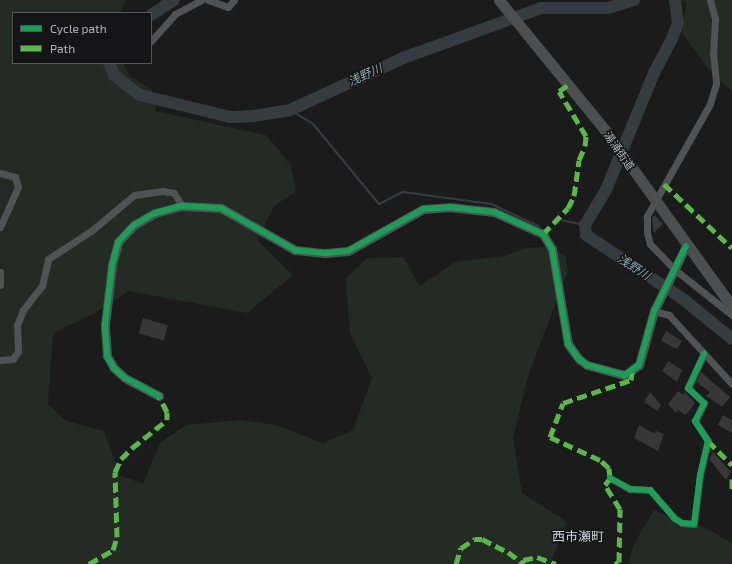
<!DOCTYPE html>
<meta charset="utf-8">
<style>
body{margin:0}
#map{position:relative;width:732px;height:564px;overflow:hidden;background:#1b1b1b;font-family:"Exo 2","Noto Sans JP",sans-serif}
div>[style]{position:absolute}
.green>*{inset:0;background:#242a24}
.stream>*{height:2px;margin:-1px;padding:0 1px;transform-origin:1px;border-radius:1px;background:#343c40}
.river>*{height:12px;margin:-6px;padding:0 6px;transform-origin:6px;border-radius:6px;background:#343c40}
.building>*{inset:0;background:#373738;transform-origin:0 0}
.minor>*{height:7px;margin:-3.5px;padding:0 3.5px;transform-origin:3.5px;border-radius:3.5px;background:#505254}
.tertiary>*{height:9px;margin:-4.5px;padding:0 4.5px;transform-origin:4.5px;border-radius:4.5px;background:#505254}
.primary>*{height:11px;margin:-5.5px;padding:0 5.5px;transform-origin:5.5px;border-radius:5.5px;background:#4d4e50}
.quiet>*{height:5px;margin-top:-2.5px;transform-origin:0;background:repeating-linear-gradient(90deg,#58b947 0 10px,transparent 0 15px)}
.cycleway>*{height:6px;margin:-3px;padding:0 3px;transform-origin:3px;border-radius:3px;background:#1a9f57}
span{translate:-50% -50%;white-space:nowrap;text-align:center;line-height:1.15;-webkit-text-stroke:3px #151517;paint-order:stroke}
.street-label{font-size:11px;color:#aeb4ba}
.water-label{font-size:12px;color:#8aa4b0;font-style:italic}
.quarter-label{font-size:13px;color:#cfd2d6}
.legend{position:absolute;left:12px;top:12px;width:140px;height:52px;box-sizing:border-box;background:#151517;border:1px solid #525558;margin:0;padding:5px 7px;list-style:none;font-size:12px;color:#aeb4ba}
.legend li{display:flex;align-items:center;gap:8px;height:20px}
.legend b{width:20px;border:1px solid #525558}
</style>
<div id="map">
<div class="green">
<i style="clip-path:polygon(0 0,126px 0,120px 13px,13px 13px,13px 63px,124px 63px,129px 76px,150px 88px,157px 96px,155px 111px,266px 135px,291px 165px,296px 191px,274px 206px,257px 240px,293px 275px,247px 313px,129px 291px,95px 313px,53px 333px,48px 404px,66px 421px,104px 431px,120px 475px,143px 484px,160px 443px,186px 425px,241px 420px,276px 425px,323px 443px,353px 430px,372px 378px,350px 333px,346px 278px,367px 258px,403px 257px,420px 286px,455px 262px,504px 256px,526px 248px,547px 247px,565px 255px,568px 271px,528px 376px,513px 438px,522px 493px,567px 522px,550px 564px,0 564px)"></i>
<i style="clip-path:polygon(683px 0,732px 0,732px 92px,708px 68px,682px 33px,686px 3px)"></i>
<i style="clip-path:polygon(654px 510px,682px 523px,702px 526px,732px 543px,732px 564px,629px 564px,633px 546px)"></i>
</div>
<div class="stream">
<i style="left:290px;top:110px;width:27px;rotate:31deg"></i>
<i style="left:313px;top:124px;width:104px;rotate:50.5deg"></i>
<i style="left:379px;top:204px;width:27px;rotate:-27deg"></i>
<i style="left:403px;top:192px;width:89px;rotate:7.8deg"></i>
<i style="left:491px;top:204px;width:53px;rotate:24.6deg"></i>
<i style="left:561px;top:220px;width:25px;rotate:12deg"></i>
</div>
<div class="river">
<i style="left:675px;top:0;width:23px;rotate:83deg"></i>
<i style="left:678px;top:23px;width:17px;rotate:111deg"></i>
<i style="left:672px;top:39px;width:38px;rotate:118deg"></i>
<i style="left:654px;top:73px;width:126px;rotate:112.3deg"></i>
<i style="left:606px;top:190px;width:41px;rotate:121deg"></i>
<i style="left:585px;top:225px;width:10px;rotate:84deg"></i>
<i style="left:586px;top:235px;width:116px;rotate:33.4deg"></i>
<i style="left:683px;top:299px;width:63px;rotate:39.2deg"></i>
<i style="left:151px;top:15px;width:27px;rotate:-33deg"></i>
<i style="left:109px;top:63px;width:13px;rotate:67deg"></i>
<i style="left:114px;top:75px;width:33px;rotate:38deg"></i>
<i style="left:140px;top:95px;width:93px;rotate:13.7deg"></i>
<i style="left:230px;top:117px;width:23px;rotate:-2deg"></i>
<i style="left:253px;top:116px;width:37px;rotate:-9deg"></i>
<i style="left:290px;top:110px;width:124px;rotate:-24.7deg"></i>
<i style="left:403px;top:58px;width:147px;rotate:-19.9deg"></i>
<i style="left:541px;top:8px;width:67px"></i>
<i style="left:608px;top:8px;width:27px;rotate:-17deg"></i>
</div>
<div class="building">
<i style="clip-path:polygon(655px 215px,663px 224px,654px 233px,652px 218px)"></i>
<i style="left:143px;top:318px;width:26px;height:16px;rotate:16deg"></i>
<i style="clip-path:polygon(666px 331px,682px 341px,677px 349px,661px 341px)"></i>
<i style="clip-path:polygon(668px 361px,682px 370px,677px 382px,662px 371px)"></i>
<i style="clip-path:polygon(701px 372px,730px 397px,722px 407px,706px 396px,710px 392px,696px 382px)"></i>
<i style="clip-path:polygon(678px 391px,683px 395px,685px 392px,695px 403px,686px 415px,678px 410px,676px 413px,668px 404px)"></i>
<i style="clip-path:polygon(650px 392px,661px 405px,657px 411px,644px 402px)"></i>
<i style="clip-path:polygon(723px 415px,732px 420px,732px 433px,718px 425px)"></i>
<i style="clip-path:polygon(639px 425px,655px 434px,656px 431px,664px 434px,658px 451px,634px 438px)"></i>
<i style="clip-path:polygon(713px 452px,731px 472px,726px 480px,709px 459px)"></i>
</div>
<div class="minor">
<i style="left:208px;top:0;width:21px;rotate:19deg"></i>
<i style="left:228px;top:7px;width:9px;rotate:-49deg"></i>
<i style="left:710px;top:0;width:20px;rotate:75deg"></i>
<i style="left:715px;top:19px;width:34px;rotate:93deg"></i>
<i style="left:713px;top:53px;width:31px;rotate:84deg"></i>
<i style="left:716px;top:84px;width:21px;rotate:107deg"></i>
<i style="left:710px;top:104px;width:129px;rotate:119.4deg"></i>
<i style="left:647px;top:216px;width:17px;rotate:90deg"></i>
<i style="left:647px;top:233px;width:11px;rotate:75deg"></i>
<i style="left:650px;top:244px;width:35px;rotate:46deg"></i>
<i style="left:674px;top:269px;width:74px;rotate:38.4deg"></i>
<i style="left:151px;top:41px;width:36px;rotate:-48deg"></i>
<i style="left:175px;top:14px;width:30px;rotate:-28deg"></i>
<i style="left:0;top:173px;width:16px;rotate:15deg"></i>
<i style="left:15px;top:177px;width:10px;rotate:73deg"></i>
<i style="left:18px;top:187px;width:44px;rotate:114.2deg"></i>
<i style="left:0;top:272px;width:13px;rotate:90deg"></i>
<i style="left:654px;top:311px;width:16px;rotate:15deg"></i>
<i style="left:669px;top:315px;width:93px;rotate:47.6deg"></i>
<i style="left:0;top:360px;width:13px;rotate:-4deg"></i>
<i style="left:13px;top:359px;width:9px;rotate:-58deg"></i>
<i style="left:18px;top:351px;width:26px;rotate:-92deg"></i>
<i style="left:17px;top:325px;width:16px;rotate:-68deg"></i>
<i style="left:23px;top:310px;width:31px;rotate:-52deg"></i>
<i style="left:42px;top:286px;width:28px;rotate:-77deg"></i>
<i style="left:48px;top:259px;width:51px;rotate:-33.1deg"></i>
<i style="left:91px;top:231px;width:56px;rotate:-39.9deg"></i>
<i style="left:134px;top:195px;width:29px;rotate:-8deg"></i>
<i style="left:163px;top:191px;width:11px;rotate:10deg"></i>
<i style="left:174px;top:193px;width:15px;rotate:58deg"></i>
<i style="left:610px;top:478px;width:23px;rotate:29deg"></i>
<i style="left:630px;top:489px;width:20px;rotate:3deg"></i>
<i style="left:650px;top:490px;width:37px;rotate:49deg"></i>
<i style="left:674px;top:518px;width:9px;rotate:32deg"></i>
<i style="left:682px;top:523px;width:12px;rotate:5deg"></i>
<i style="left:694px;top:524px;width:49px;rotate:-83deg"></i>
<i style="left:700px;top:475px;width:35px;rotate:-77deg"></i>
<i style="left:708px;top:441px;width:24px;rotate:-123deg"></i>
<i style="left:695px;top:421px;width:20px;rotate:-63deg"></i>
<i style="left:704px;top:403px;width:22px;rotate:-137deg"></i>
<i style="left:688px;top:388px;width:38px;rotate:-65deg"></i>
</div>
<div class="tertiary">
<i style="left:159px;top:396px;width:38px;rotate:-152deg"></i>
<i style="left:125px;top:378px;width:15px;rotate:-138deg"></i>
<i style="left:114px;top:368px;width:14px;rotate:-120deg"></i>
<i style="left:107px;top:356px;width:31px;rotate:-94deg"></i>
<i style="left:105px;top:325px;width:60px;rotate:-83.3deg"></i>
<i style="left:112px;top:265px;width:24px;rotate:-75deg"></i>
<i style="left:118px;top:242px;width:23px;rotate:-47deg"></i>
<i style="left:134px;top:225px;width:24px;rotate:-30deg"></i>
<i style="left:155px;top:213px;width:28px;rotate:-15deg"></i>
<i style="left:182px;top:206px;width:39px;rotate:3deg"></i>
<i style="left:221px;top:208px;width:85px;rotate:29.6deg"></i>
<i style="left:295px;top:250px;width:30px;rotate:6deg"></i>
<i style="left:325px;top:253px;width:23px;rotate:-5deg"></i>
<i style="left:348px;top:251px;width:86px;rotate:-29.2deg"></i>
<i style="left:423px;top:209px;width:26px;rotate:-4deg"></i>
<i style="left:449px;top:207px;width:45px;rotate:6.3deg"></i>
<i style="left:494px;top:212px;width:54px;rotate:24.2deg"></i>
<i style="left:543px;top:234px;width:17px;rotate:59deg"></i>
<i style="left:552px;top:249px;width:96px;rotate:80.4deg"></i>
<i style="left:568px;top:344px;width:19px;rotate:54deg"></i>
<i style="left:579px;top:359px;width:10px;rotate:37deg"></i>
<i style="left:587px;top:365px;width:39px;rotate:15deg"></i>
<i style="left:625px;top:375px;width:17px;rotate:-36deg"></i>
<i style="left:639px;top:365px;width:56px;rotate:-74.5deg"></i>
<i style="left:654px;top:311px;width:72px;rotate:-63.8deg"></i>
</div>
<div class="primary">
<i style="left:499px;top:0;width:168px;rotate:50.8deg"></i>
<i style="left:605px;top:130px;width:218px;rotate:54.3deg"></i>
</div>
<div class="quiet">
<i style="left:664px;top:184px;width:93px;rotate:43.3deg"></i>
<i style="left:543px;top:234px;width:36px;rotate:-46deg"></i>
<i style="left:568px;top:208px;width:13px;rotate:-63deg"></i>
<i style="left:574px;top:196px;width:36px;rotate:-82deg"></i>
<i style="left:579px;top:160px;width:15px;rotate:-67deg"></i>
<i style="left:585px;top:146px;width:10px;rotate:-84deg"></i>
<i style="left:586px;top:136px;width:52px;rotate:-121deg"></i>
<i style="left:559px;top:91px;width:11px;rotate:-34deg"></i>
<i style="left:708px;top:441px;width:34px;rotate:45deg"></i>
<i style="left:732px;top:479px;width:13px;rotate:90deg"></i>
<i style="left:523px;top:560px;width:14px;rotate:-12deg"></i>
<i style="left:537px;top:557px;width:20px;rotate:20deg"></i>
<i style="left:89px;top:564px;width:28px;rotate:-30deg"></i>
<i style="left:113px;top:550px;width:14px;rotate:-73deg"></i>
<i style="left:117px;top:537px;width:65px;rotate:-91.8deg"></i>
<i style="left:115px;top:472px;width:14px;rotate:-65deg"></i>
<i style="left:121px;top:459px;width:16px;rotate:-45deg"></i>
<i style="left:132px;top:448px;width:45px;rotate:-38.7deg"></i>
<i style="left:167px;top:420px;width:8px;rotate:-90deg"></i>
<i style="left:167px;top:412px;width:18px;rotate:-117deg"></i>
<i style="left:456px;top:564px;width:17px;rotate:-73deg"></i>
<i style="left:461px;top:548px;width:17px;rotate:-33deg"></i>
<i style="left:475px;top:539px;width:7px"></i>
<i style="left:482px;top:539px;width:29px;rotate:27deg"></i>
<i style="left:508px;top:552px;width:20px;rotate:37deg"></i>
<i style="left:615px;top:564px;width:4px;rotate:-27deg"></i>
<i style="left:619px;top:562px;width:53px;rotate:-88.9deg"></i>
<i style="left:620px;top:509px;width:28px;rotate:-122deg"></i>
<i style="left:605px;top:485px;width:9px;rotate:-54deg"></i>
<i style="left:610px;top:478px;width:10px;rotate:-96deg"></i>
<i style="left:609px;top:468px;width:12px;rotate:-138deg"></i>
<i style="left:600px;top:460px;width:55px;rotate:-155.3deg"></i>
<i style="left:550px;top:437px;width:36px;rotate:-69deg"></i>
<i style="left:563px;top:403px;width:72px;rotate:-18.7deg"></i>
<i style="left:631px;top:380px;width:8px;rotate:-83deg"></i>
</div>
<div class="cycleway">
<i style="left:159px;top:396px;width:38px;rotate:-152deg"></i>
<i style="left:125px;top:378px;width:15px;rotate:-138deg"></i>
<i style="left:114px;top:368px;width:14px;rotate:-120deg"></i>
<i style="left:107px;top:356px;width:31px;rotate:-94deg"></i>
<i style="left:105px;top:325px;width:60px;rotate:-83.3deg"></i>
<i style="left:112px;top:265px;width:24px;rotate:-75deg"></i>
<i style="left:118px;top:242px;width:23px;rotate:-47deg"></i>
<i style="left:134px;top:225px;width:24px;rotate:-30deg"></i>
<i style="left:155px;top:213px;width:28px;rotate:-15deg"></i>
<i style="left:182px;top:206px;width:39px;rotate:3deg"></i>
<i style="left:221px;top:208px;width:85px;rotate:29.6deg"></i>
<i style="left:295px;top:250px;width:30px;rotate:6deg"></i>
<i style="left:325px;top:253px;width:23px;rotate:-5deg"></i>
<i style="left:348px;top:251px;width:86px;rotate:-29.2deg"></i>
<i style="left:423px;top:209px;width:26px;rotate:-4deg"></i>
<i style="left:449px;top:207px;width:45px;rotate:6.3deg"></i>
<i style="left:494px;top:212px;width:54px;rotate:24.2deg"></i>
<i style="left:543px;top:234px;width:17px;rotate:59deg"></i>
<i style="left:552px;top:249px;width:96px;rotate:80.4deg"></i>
<i style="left:568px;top:344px;width:19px;rotate:54deg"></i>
<i style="left:579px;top:359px;width:10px;rotate:37deg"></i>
<i style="left:587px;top:365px;width:39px;rotate:15deg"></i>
<i style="left:625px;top:375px;width:17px;rotate:-36deg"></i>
<i style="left:639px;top:365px;width:56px;rotate:-74.5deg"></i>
<i style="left:654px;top:311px;width:72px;rotate:-63.8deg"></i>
<i style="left:610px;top:478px;width:23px;rotate:29deg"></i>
<i style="left:630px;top:489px;width:20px;rotate:3deg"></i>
<i style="left:650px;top:490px;width:37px;rotate:49deg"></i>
<i style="left:674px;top:518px;width:9px;rotate:32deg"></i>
<i style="left:682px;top:523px;width:12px;rotate:5deg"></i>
<i style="left:694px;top:524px;width:49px;rotate:-83deg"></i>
<i style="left:700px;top:475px;width:35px;rotate:-77deg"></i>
<i style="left:708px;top:441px;width:24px;rotate:-123deg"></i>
<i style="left:695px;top:421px;width:20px;rotate:-63deg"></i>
<i style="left:704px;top:403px;width:22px;rotate:-137deg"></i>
<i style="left:688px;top:388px;width:38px;rotate:-65deg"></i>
</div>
<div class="street-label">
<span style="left:619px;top:151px;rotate:55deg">湯涌街道</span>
</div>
<div class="water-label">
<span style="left:365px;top:75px;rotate:-25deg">浅野川</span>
<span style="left:634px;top:267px;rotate:33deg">浅野川</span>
</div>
<div class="quarter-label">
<span style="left:578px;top:536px">西市瀬町</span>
</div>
<ul class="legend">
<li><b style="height:5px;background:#1a9f57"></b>Cycle path</li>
<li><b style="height:5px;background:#58b947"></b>Path</li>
</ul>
</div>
